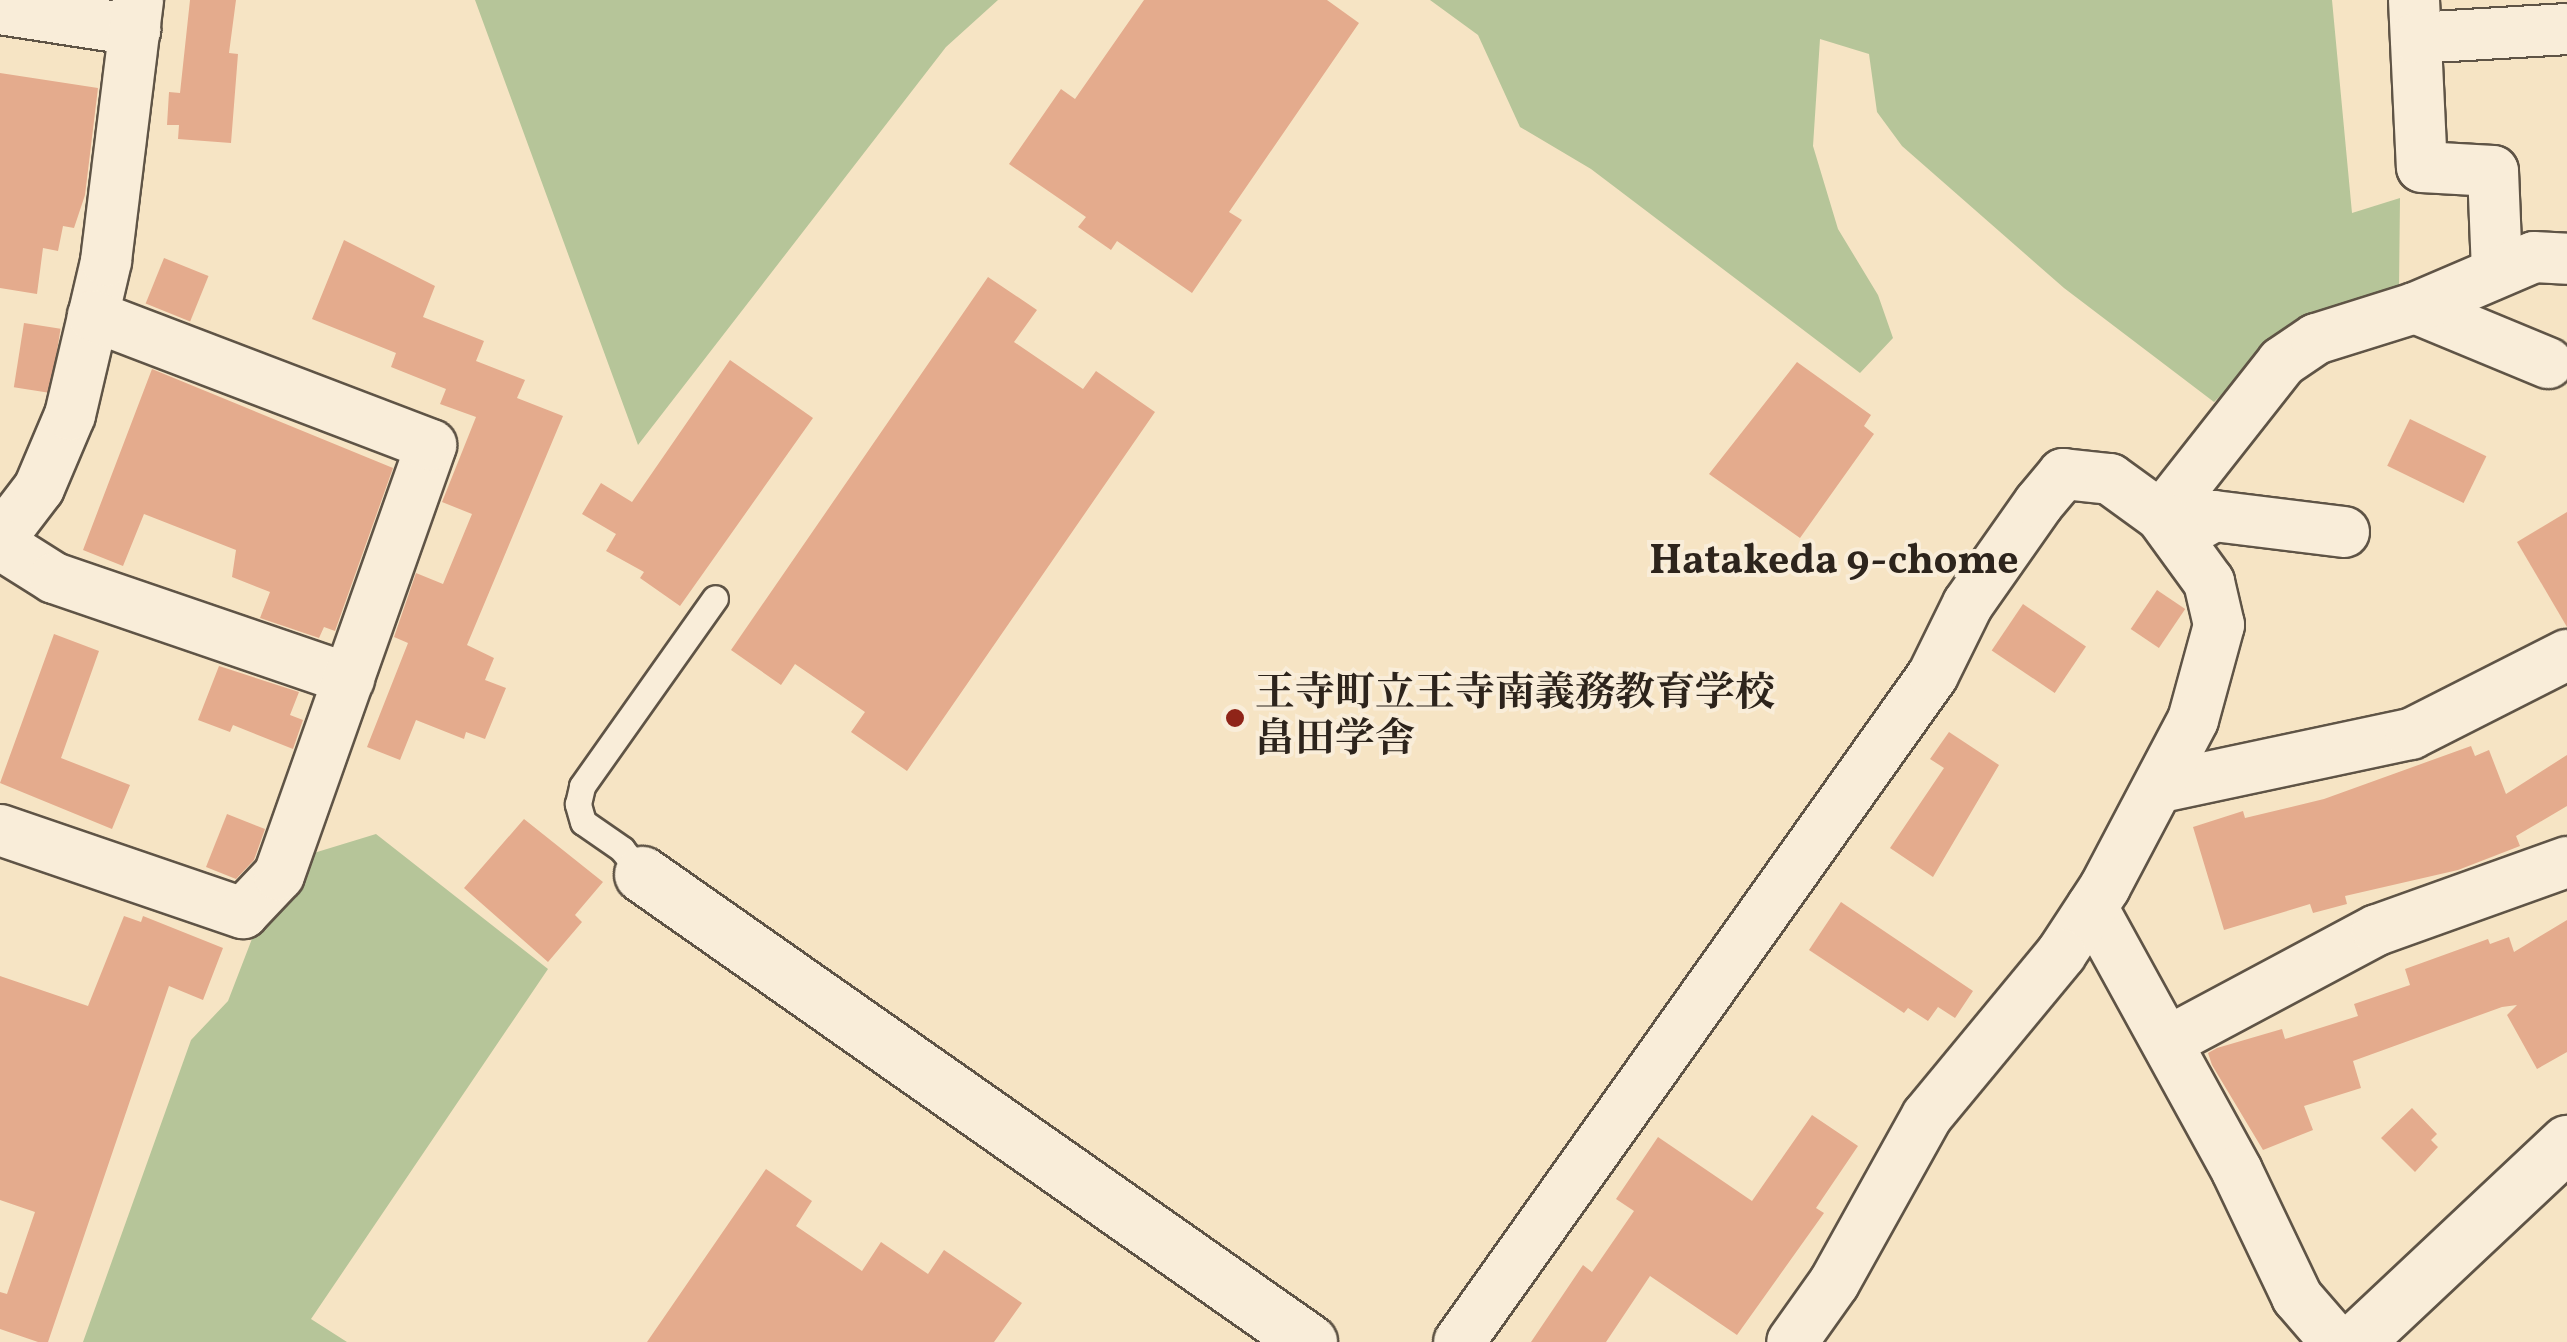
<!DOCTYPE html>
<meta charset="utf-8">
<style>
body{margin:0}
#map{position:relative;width:2567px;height:1342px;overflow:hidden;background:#f6e4c4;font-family:Vollkorn,"Noto Serif JP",serif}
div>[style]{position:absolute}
.green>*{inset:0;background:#b6c599}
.building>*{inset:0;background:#e4ab8d;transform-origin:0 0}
.roads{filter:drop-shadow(2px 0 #5f5446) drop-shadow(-2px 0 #5f5446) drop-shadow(0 2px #5f5446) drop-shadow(0 -2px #5f5446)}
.service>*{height:25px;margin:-12.5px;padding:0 12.5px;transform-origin:12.5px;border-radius:12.5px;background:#f9edd9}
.minor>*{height:50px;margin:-25px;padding:0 25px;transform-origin:25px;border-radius:25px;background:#f9edd9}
.tertiary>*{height:55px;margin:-27.5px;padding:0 27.5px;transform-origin:27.5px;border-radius:27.5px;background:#f9edd9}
.dots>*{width:28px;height:28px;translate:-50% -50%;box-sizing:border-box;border:5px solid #f9edd9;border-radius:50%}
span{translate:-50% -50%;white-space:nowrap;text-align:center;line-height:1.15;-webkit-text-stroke:8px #f9edd9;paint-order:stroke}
.poi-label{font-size:40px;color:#2d241c;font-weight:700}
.left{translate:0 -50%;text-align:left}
.neighbourhood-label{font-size:42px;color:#2d241c;font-weight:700}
</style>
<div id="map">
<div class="green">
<i style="clip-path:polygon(475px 0,998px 0,946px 47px,638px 445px)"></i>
<i style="clip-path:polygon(1430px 0,2332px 0,2352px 213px,2400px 198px,2399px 288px,2302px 318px,2214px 402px,2064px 288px,1902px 146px,1877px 112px,1869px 54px,1820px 39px,1813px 146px,1838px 229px,1878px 295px,1893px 338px,1860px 373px,1591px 169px,1520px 127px,1478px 35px)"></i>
<i style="clip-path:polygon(376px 834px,548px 969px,311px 1319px,347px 1342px,83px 1342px,191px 1040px,228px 1001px,255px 931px,304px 856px)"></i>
</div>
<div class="building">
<i style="clip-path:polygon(190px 0,236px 0,229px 53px,238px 54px,231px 143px,178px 139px,179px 125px,167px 125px,169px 92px,180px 93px)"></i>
<i style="clip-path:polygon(1144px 0,1327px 0,1359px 23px,1229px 212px,1242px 220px,1192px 293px,1117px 241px,1111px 250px,1078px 227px,1086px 217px,1009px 164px,1061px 89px,1075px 99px)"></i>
<i style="clip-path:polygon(0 73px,98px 88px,85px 195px,74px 228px,63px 226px,58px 251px,43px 248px,37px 294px,0 288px)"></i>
<i style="clip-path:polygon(344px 240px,435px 286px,423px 317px,484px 341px,476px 361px,525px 380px,517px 398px,563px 416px,467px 645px,494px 658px,485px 680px,506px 688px,485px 739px,466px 732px,464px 739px,416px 720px,400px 760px,367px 747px,408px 643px,394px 637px,416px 573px,443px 584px,472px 514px,442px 502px,476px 417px,440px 404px,446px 389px,391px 367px,396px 353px,312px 319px)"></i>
<i style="left:164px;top:258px;width:48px;height:49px;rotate:22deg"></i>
<i style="clip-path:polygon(988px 277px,1037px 310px,1014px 342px,1083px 389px,1096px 371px,1155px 412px,907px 771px,851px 732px,865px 712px,795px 664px,781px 685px,731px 650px)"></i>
<i style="left:24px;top:323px;width:37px;height:65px;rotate:9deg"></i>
<i style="clip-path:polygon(730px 360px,813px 418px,680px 606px,640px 578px,644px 572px,606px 551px,616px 534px,582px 514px,601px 483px,632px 502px)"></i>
<i style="clip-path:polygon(1797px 362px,1871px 415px,1864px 426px,1874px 434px,1800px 538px,1709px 474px)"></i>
<i style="clip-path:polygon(152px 369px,393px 468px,335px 631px,324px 627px,319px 638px,260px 618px,270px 592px,232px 577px,236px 550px,144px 514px,123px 566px,83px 550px)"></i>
<i style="left:2410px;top:419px;width:85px;height:52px;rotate:26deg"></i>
<i style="clip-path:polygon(2567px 512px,2567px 627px,2517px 542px)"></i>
<i style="left:2157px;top:590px;width:34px;height:47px;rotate:34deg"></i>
<i style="left:2023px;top:604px;width:76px;height:56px;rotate:34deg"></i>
<i style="clip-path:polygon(54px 634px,99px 651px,61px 758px,130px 785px,112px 829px,0 783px)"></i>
<i style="clip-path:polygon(219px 666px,299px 692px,290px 715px,303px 720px,293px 749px,233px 725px,230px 732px,198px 720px)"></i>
<i style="clip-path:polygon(1949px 732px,1999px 765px,1933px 877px,1890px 848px,1944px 768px,1930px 759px)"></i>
<i style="clip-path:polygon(2471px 746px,2475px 756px,2489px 750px,2506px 794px,2567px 755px,2567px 806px,2516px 836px,2520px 846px,2458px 870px,2345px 896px,2347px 904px,2313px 913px,2310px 904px,2224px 930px,2193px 827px,2243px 811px,2245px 818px,2324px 799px)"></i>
<i style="clip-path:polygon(227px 814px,265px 829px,254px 860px,236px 879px,206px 867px)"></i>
<i style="clip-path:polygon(524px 819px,603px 882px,575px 915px,582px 922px,548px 962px,464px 888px)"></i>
<i style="clip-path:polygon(1841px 902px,1973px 991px,1955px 1018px,1938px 1007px,1928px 1021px,1908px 1008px,1904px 1013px,1809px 950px)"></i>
<i style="clip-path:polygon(124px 916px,141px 922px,143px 916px,223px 948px,203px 1000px,169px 986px,48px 1342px,38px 1342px,0 1329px,0 1292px,7px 1294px,35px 1212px,0 1200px,0 976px,88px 1006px)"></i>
<i style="clip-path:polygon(2567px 920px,2567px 1052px,2537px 1069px,2507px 1015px,2517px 1005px,2502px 1007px,2353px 1061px,2361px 1088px,2304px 1106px,2313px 1130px,2263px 1150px,2212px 1065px,2208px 1053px,2217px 1048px,2282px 1029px,2285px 1039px,2358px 1016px,2354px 1004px,2410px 985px,2405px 969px,2488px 939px,2490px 944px,2509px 937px,2514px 952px)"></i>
<i style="clip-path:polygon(2412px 1108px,2437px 1134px,2431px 1140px,2438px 1147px,2415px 1172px,2381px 1138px)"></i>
<i style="clip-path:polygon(1812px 1115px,1858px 1146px,1816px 1208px,1824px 1213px,1737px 1335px,1650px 1276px,1606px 1342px,1531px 1342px,1583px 1265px,1592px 1272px,1634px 1211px,1616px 1199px,1658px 1137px,1752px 1201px)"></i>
<i style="clip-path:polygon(766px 1169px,812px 1201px,796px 1226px,862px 1271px,881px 1242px,928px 1274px,944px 1250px,1022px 1303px,994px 1342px,647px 1342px)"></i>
</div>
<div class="roads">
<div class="service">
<i style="left:642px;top:874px;width:32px;rotate:-129deg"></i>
<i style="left:622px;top:849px;width:47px;rotate:-145.3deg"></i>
<i style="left:583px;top:822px;width:19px;rotate:-106deg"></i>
<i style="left:578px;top:804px;width:18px;rotate:-77deg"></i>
<i style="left:582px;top:786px;width:230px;rotate:-54.7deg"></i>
</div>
<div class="minor">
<i style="left:2414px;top:0;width:167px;rotate:87.3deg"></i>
<i style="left:2422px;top:167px;width:71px;rotate:3.2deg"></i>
<i style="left:2493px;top:171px;width:100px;rotate:87.7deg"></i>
<i style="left:0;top:9px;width:137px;rotate:8.8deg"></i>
<i style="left:2416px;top:38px;width:151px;rotate:-3.4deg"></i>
<i style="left:2415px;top:308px;width:144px;rotate:22.5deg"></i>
<i style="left:2161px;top:516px;width:196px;rotate:-51.8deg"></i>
<i style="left:2282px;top:362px;width:41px;rotate:-34.1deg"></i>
<i style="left:2316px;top:339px;width:104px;rotate:-17.4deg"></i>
<i style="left:2415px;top:308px;width:129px;rotate:-23.2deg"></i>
<i style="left:2534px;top:257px;width:33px;rotate:3deg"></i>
<i style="left:2178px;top:536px;width:41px;rotate:-29.1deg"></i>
<i style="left:2214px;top:516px;width:131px;rotate:7deg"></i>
<i style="left:0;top:539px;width:64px;rotate:-52.6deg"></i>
<i style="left:39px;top:488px;width:79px;rotate:-67deg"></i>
<i style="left:70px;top:415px;width:158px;rotate:-76.8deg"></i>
<i style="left:106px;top:261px;width:263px;rotate:-83deg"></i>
<i style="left:0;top:544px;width:64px;rotate:32.2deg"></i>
<i style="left:54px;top:578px;width:312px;rotate:18.9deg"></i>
<i style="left:2161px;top:787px;width:256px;rotate:-12deg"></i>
<i style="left:2411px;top:734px;width:175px;rotate:-26.9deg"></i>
<i style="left:0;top:830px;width:257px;rotate:18.9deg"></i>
<i style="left:243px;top:913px;width:52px;rotate:-46.5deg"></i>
<i style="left:279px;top:875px;width:456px;rotate:-70.5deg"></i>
<i style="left:431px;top:445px;width:362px;rotate:-159.1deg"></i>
<i style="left:2092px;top:907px;width:301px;rotate:61.2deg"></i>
<i style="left:2237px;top:1171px;width:140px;rotate:64.5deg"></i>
<i style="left:2297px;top:1297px;width:60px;rotate:49.1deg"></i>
<i style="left:2167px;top:1042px;width:238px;rotate:-28.1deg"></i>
<i style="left:2377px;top:930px;width:202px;rotate:-19.7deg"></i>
<i style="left:1459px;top:1342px;width:818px;rotate:-54.6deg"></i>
<i style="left:1933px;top:675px;width:79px;rotate:-63.8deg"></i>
<i style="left:1968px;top:604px;width:123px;rotate:-54.9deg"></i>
<i style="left:2039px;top:503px;width:38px;rotate:-50deg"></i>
<i style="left:2063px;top:474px;width:47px;rotate:6.1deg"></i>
<i style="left:2110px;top:479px;width:63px;rotate:36deg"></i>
<i style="left:2161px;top:516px;width:82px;rotate:54deg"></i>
<i style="left:2209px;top:582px;width:44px;rotate:76.9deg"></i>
<i style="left:2219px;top:625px;width:98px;rotate:105.3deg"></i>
<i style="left:2193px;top:720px;width:189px;rotate:117.8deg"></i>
<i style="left:2105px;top:887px;width:80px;rotate:123.3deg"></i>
<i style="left:2061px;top:954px;width:210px;rotate:129.6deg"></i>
<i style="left:1927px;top:1116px;width:191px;rotate:119.1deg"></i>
<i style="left:1834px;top:1283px;width:72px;rotate:125.4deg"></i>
</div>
<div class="tertiary">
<i style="left:642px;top:874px;width:815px;rotate:35.06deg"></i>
<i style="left:2355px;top:1342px;width:291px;rotate:-43.2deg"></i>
</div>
</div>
<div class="dots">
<i style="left:1235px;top:718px;background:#8f2418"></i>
</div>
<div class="poi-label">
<span class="left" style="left:1255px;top:718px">王寺町立王寺南義務教育学校<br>畠田学舎</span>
</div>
<div class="neighbourhood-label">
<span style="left:1834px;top:563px">Hatakeda 9-chome</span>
</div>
</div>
